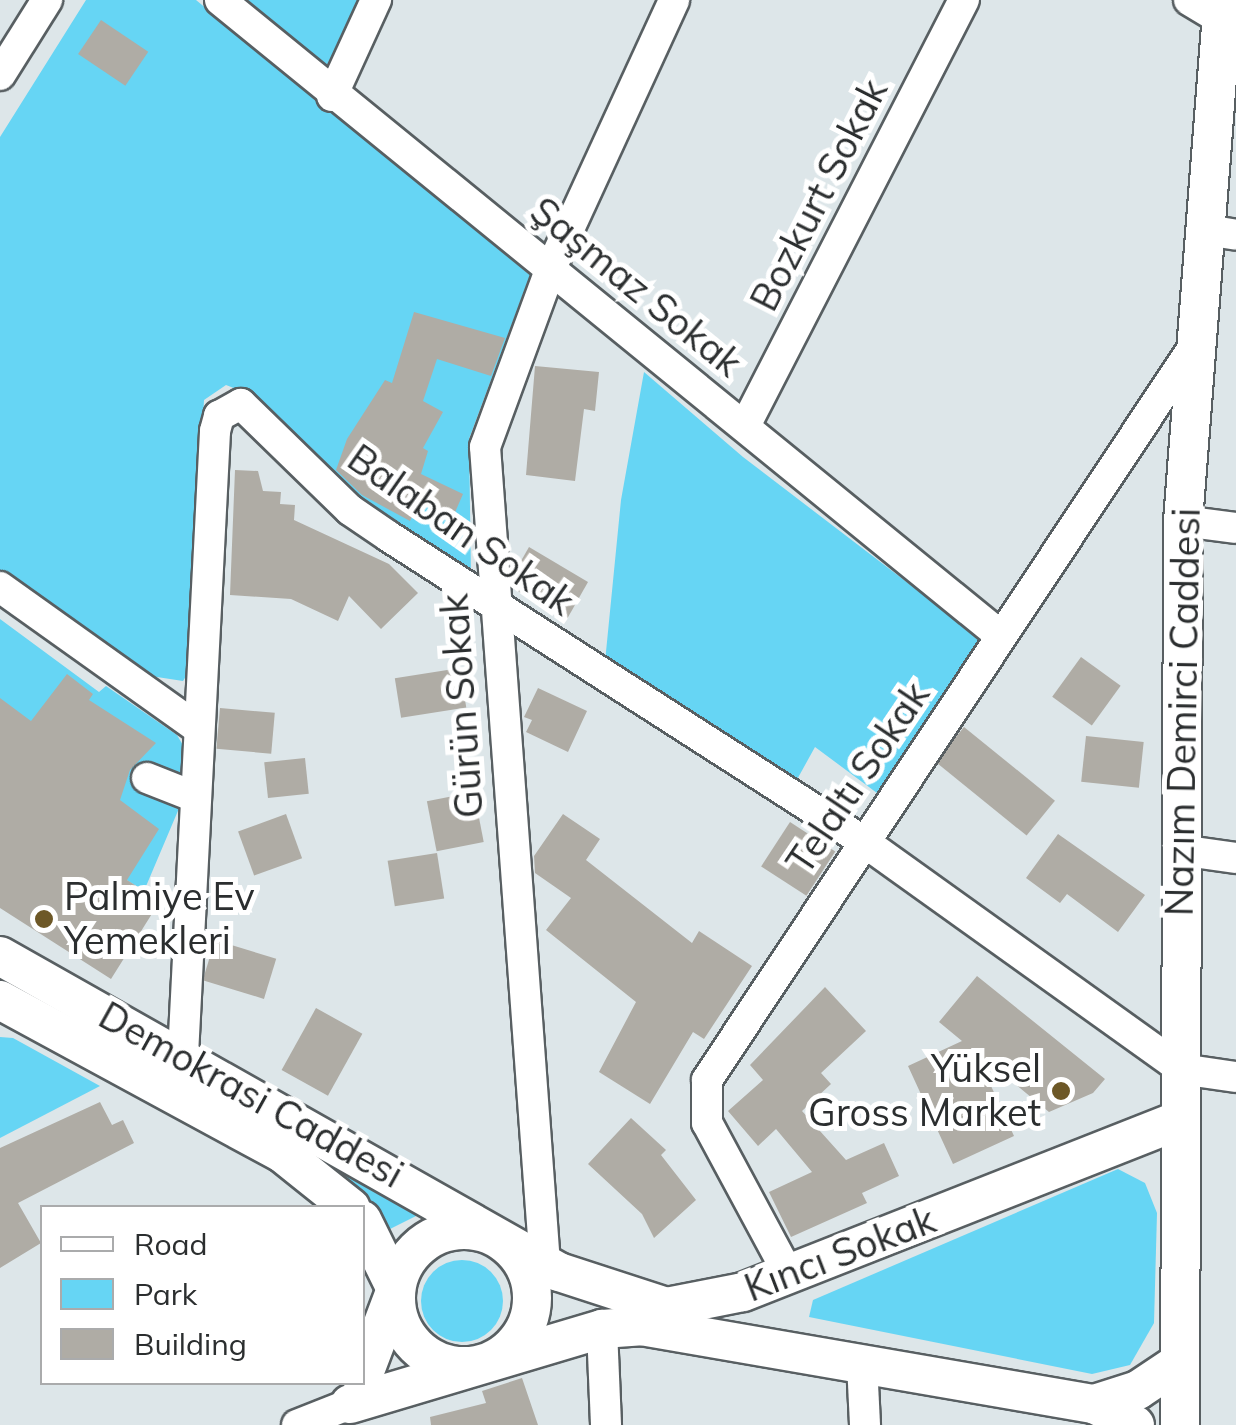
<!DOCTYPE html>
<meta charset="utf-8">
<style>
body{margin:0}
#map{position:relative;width:1236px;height:1425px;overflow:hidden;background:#dde6e9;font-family:Mulish,sans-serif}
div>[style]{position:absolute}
.green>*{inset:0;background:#66d5f4}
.round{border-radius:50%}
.building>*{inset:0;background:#afaca5;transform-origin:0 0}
.roads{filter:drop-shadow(2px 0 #585f62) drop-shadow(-2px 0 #585f62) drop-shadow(0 2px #585f62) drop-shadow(0 -2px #585f62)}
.minor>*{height:30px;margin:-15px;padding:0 15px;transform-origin:15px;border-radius:15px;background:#fff}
.major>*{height:38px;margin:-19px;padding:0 19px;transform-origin:19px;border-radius:19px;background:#fff}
.major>.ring{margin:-19px;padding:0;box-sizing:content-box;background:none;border:38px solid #fff;border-radius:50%}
.dots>*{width:28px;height:28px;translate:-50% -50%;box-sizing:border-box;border:5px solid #fff;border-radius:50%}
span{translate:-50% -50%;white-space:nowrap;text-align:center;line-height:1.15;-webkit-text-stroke:10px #fff;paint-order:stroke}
.street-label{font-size:38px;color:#2b2e2f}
.poi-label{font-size:38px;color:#2b2e2f}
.left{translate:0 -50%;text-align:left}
.right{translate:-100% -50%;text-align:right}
.legend{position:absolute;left:40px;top:1205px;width:325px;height:180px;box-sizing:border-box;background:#fff;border:2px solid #aaabac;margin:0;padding:12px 18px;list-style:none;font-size:30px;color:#2b2e2f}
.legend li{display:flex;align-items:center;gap:20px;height:50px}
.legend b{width:50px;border:2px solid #aaabac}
</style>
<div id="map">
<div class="green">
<i style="clip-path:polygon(86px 0,196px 0,530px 275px,469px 439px,471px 576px,326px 474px,244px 392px,226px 385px,204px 400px,190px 670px,183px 681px,144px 675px,0 570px,0 137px)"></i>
<i style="clip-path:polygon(240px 0,364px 0,334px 63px,319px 66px)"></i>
<i style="clip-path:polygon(644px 372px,743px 457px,989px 645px,877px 793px,815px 747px,794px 785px,605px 662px,621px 500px)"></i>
<i style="clip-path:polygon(0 619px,99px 692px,106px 686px,177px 735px,184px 747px,180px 806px,144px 891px,0 799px)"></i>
<i style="clip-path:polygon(0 1037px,13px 1038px,100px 1086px,0 1138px)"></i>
<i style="clip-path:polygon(244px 1109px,428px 1210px,388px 1230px,347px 1180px)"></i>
<i style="clip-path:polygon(1118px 1169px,1145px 1183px,1157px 1213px,1154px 1323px,1130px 1365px,1092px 1374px,809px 1317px,813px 1300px)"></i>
<i class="round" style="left:421px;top:1260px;width:82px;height:82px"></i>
</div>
<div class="building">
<i style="left:101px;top:20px;width:57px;height:41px;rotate:34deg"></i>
<i style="clip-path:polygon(414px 312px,505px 338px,491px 376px,437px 359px,423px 401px,443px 412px,423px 448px,428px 451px,421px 474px,463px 494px,453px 517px,420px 500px,410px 521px,362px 495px,336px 470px,347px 439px,385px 380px,392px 383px)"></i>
<i style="clip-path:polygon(535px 366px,599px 372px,595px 411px,584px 409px,575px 481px,526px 475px)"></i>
<i style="clip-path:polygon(235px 470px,258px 471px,263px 491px,281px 492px,280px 504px,295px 505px,294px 520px,389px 564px,418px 593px,381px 629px,349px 596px,338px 621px,291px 599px,230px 595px)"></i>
<i style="clip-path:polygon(529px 547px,588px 582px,567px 619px,514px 589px,513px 575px)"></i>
<i style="left:1081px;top:657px;width:49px;height:49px;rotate:36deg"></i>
<i style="left:460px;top:668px;width:40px;height:66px;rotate:81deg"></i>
<i style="clip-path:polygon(67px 674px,93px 694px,89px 700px,156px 743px,130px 770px,120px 800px,159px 829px,127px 880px,160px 901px,111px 979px,0 908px,0 698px,31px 721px)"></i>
<i style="clip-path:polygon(538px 688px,587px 711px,568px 752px,526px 732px,532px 720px,524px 717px)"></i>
<i style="left:220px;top:708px;width:55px;height:41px;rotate:5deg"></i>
<i style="left:964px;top:727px;width:117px;height:45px;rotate:39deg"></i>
<i style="left:1086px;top:736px;width:58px;height:46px;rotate:6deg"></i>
<i style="left:305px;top:758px;width:36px;height:41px;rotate:84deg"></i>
<i style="left:474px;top:792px;width:51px;height:48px;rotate:79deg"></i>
<i style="left:286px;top:814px;width:47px;height:51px;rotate:70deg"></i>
<i style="clip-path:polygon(563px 814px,600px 839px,586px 860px,692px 943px,699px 931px,752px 966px,704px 1039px,693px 1032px,650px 1104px,599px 1072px,636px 1002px,546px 930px,571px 898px,535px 873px,534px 856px)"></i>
<i style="left:790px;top:822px;width:54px;height:53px;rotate:33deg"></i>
<i style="clip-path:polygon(1058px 834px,1145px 895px,1118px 932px,1067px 894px,1060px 903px,1026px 878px)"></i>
<i style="left:437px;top:853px;width:46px;height:50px;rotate:81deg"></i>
<i style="left:215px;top:940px;width:64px;height:42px;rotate:17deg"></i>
<i style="clip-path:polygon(977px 976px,1105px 1079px,1093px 1093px,1049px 1112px,975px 1051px,1014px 1136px,953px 1164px,908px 1066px,962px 1041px,939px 1022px)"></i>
<i style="clip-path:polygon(825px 987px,866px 1031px,821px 1073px,831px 1084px,802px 1111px,846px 1160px,884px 1143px,899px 1176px,862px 1193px,867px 1203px,791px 1237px,769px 1192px,812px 1172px,776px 1129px,758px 1146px,728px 1111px,763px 1080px,750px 1065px)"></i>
<i style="left:316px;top:1008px;width:53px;height:71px;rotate:29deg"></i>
<i style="clip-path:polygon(100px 1102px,112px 1125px,123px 1120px,134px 1143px,18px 1203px,41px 1243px,0 1268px,0 1148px)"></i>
<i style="clip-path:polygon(631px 1118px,666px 1150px,661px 1155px,696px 1200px,654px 1238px,642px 1214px,588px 1164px)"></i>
<i style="clip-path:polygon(522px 1378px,538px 1425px,431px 1425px,430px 1417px,486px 1403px,482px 1391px)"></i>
</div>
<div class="roads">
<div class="minor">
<i style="left:220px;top:0;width:1007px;rotate:39.16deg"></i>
<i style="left:1189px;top:0;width:37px;rotate:31deg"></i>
<i style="left:0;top:75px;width:89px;rotate:-57.9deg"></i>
<i style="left:332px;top:96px;width:106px;rotate:-65.4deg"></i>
<i style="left:1206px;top:230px;width:30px;rotate:9deg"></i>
<i style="left:745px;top:426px;width:479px;rotate:-62.8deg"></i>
<i style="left:1183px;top:521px;width:53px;rotate:7.5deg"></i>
<i style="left:0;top:587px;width:244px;rotate:35.5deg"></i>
<i style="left:147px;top:778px;width:52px;rotate:21.6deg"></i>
<i style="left:1179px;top:850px;width:58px;rotate:8deg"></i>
<i style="left:183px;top:1055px;width:625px;rotate:-87.06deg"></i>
<i style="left:215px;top:431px;width:16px;rotate:-75deg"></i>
<i style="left:219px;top:416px;width:25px;rotate:-29deg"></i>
<i style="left:241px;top:404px;width:152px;rotate:44.2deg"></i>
<i style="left:350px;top:510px;width:46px;rotate:34.4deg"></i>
<i style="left:388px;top:536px;width:564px;rotate:32.7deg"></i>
<i style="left:863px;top:841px;width:391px;rotate:35.6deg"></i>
<i style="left:1181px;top:1069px;width:56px;rotate:8.3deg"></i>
<i style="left:545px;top:1264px;width:819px;rotate:-94.2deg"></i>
<i style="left:485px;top:447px;width:191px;rotate:-69.8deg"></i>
<i style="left:551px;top:268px;width:295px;rotate:-65.3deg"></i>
<i style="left:789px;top:1275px;width:173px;rotate:-118.3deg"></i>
<i style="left:707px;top:1123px;width:43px;rotate:-90deg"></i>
<i style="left:707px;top:1080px;width:886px;rotate:-56.42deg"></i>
<i style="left:602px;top:1329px;width:96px;rotate:87.6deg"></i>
<i style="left:862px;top:1363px;width:62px;rotate:87.2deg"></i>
<i style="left:297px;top:1425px;width:57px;rotate:-21.6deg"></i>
</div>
<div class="major">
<i style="left:0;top:956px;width:642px;rotate:29.48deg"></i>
<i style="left:559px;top:1272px;width:114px;rotate:18deg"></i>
<i style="left:667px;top:1307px;width:77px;rotate:-11.2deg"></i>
<i style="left:743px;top:1292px;width:470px;rotate:-21.5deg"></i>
<i style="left:0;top:1000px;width:321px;rotate:28.5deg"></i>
<i style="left:282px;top:1153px;width:88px;rotate:38.6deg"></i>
<i style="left:362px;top:1220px;width:77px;rotate:63.8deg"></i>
<i style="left:396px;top:1289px;width:96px;rotate:110.7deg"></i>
<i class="ring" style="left:396px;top:1230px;width:98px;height:98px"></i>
<i style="left:350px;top:1404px;width:263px;rotate:-16.6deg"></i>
<i style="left:602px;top:1329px;width:39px;rotate:-4deg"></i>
<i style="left:641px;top:1326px;width:460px;rotate:9.8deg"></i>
<i style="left:1094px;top:1404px;width:46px;rotate:27.1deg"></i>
<i style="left:1094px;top:1404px;width:46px;rotate:-17.7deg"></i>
<i style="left:1138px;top:1390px;width:50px;rotate:-33.7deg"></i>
<i style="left:1180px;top:1425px;width:904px;rotate:-89.81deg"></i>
<i style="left:1183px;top:521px;width:523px;rotate:-85.61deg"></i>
</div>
</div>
<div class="dots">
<i style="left:44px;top:919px;background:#6d5827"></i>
<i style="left:1061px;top:1091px;background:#6d5827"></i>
</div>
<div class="street-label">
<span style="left:819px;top:195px;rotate:-63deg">Bozkurt Sokak</span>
<span style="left:636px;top:287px;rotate:39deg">Şaşmaz Sokak</span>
<span style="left:461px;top:530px;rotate:35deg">Balaban Sokak</span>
<span style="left:462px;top:706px;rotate:-94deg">Gürün Sokak</span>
<span style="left:1183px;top:712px;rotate:-89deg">Nazım Demirci Caddesi</span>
<span style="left:858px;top:778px;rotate:-56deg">Telaltı Sokak</span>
<span style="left:251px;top:1095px;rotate:29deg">Demokrasi Caddesi</span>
<span style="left:840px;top:1254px;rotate:-21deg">Kıncı Sokak</span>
</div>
<div class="poi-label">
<span class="left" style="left:64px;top:919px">Palmiye Ev<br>Yemekleri</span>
<span class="right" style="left:1041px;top:1091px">Yüksel<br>Gross Market</span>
</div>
<ul class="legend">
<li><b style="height:12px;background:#fff"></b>Road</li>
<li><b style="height:28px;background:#66d5f4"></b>Park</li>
<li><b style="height:28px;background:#afaca5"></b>Building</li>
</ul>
</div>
